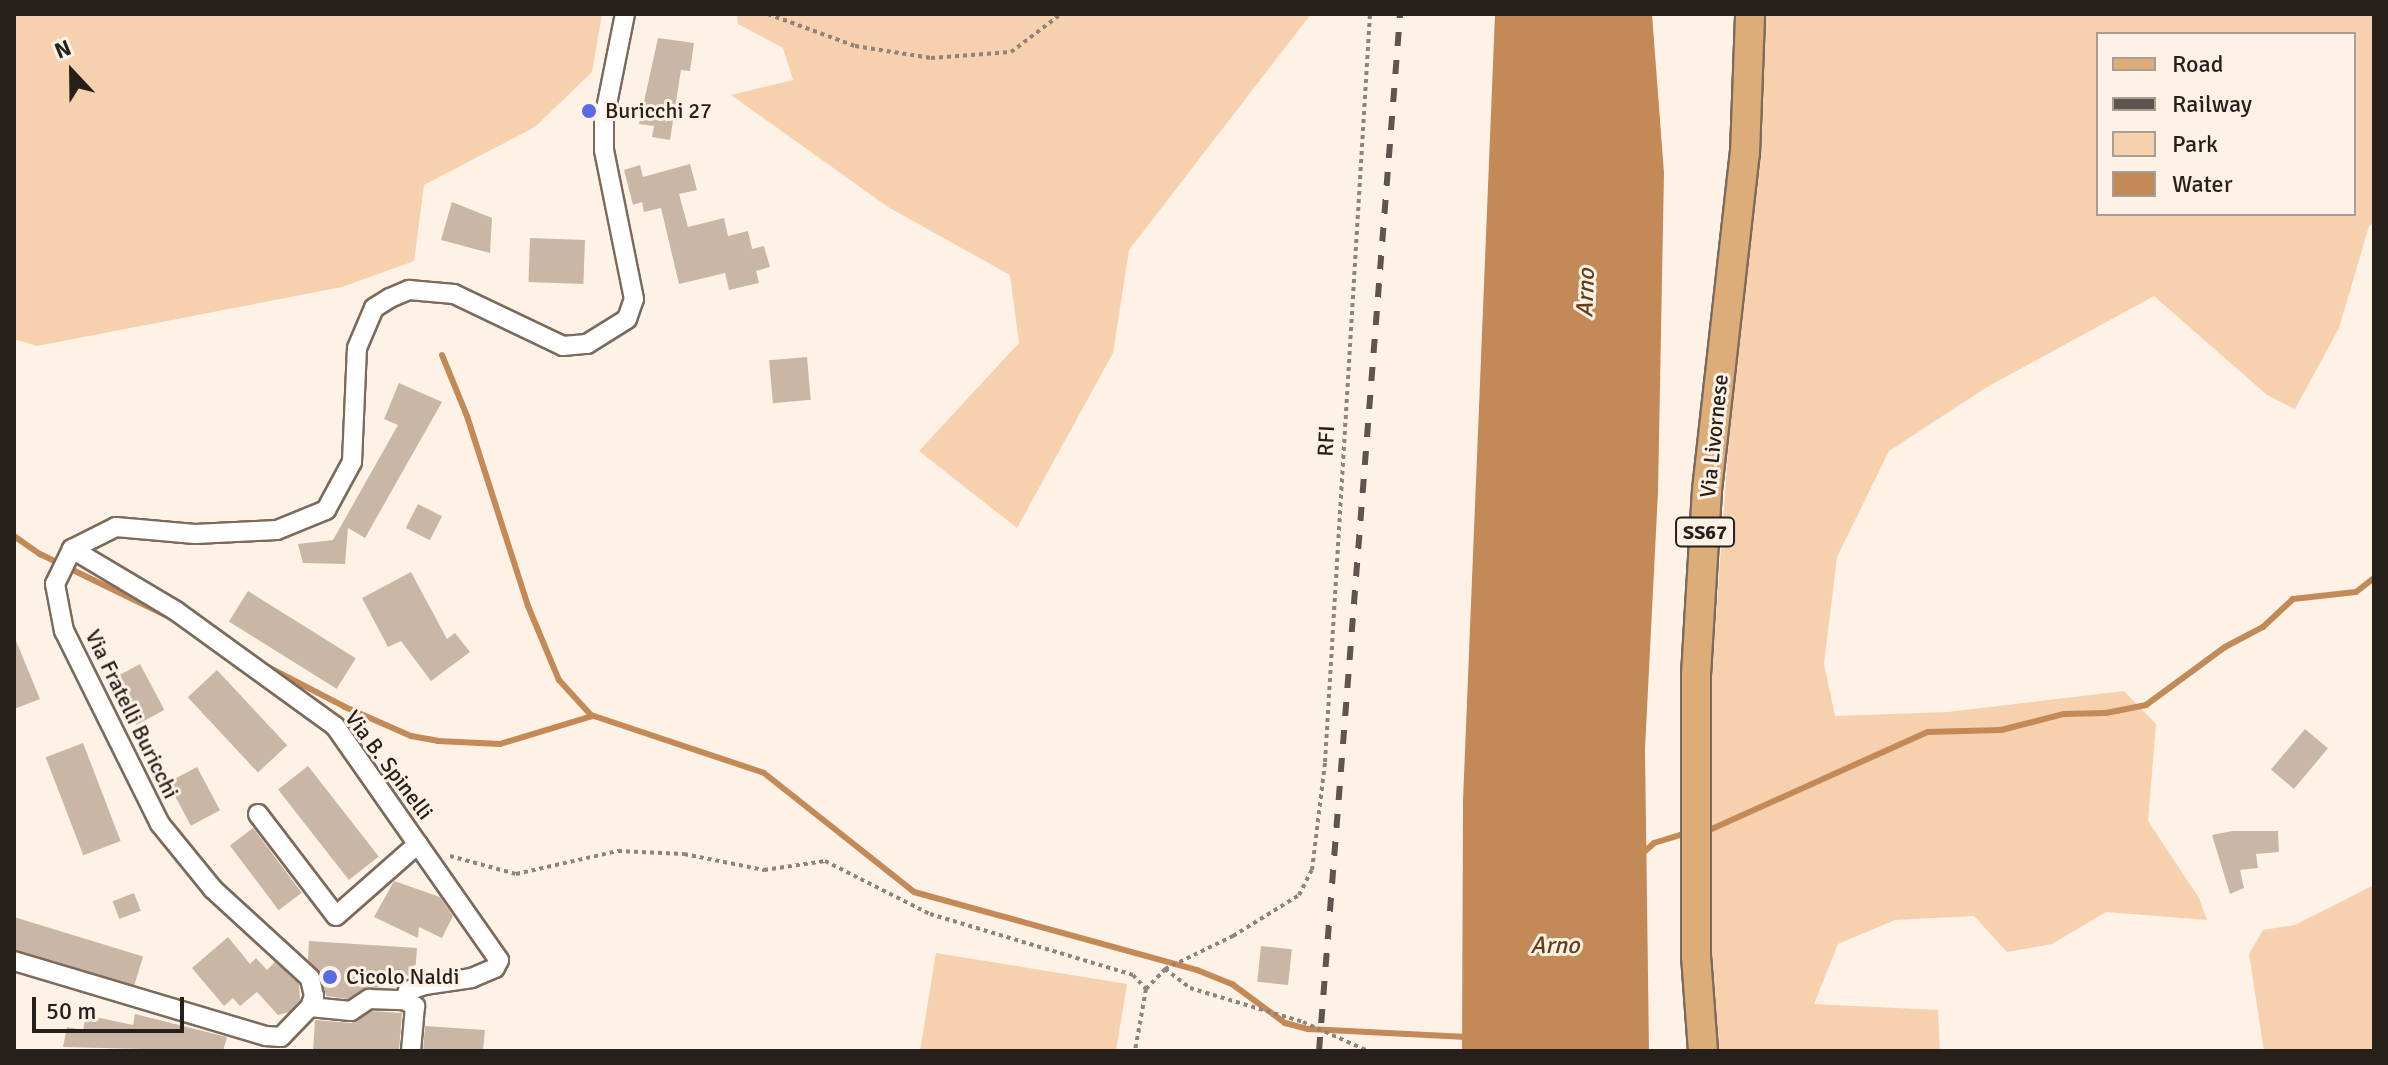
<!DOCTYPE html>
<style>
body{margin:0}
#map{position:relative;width:2388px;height:1065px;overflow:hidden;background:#fef2e7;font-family:Signika,sans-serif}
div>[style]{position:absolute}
.green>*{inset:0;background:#f7d0ae}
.water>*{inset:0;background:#c38a57}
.stream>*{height:6px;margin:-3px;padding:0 3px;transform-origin:3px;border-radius:3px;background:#c38a57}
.building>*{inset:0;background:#cab6a5;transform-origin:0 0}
.path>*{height:4px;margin-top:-2px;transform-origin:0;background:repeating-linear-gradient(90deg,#8e847b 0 4px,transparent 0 8px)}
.roads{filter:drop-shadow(2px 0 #7c6a5a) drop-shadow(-2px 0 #7c6a5a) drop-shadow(0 2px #7c6a5a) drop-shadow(0 -2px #7c6a5a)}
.minor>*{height:18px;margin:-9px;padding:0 9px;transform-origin:9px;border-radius:9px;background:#fff}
.primary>*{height:28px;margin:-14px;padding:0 14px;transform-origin:14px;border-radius:14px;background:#dcad79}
.rail>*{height:6px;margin-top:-3px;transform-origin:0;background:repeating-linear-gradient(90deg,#5e554e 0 14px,transparent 0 28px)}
.dots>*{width:22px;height:22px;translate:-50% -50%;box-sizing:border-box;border:4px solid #fef2e7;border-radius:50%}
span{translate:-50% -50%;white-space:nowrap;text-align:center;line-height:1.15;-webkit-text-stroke:6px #fef2e7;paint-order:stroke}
.shield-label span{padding:2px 6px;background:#fef2e7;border:2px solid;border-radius:6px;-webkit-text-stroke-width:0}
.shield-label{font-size:20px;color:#271f19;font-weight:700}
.poi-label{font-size:22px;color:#271f19}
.left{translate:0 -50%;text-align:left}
.street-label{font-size:22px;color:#271f19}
.water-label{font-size:24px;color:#653e17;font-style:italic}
.frame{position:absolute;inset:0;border:16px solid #271f19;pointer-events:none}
.legend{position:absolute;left:2096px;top:32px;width:260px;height:184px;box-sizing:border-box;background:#fef2e7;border:2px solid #a89e95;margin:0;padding:10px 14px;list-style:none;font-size:24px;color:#271f19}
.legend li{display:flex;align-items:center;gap:16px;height:40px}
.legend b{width:40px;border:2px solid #a89e95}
.north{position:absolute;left:32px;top:32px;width:80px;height:80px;-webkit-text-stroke:6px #fef2e7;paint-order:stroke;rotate:338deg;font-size:22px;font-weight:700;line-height:32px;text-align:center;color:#271f19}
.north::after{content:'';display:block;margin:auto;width:28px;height:36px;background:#271f19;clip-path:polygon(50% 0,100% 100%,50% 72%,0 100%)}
.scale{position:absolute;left:32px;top:997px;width:152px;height:36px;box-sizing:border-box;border:4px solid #271f19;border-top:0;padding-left:10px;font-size:24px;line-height:28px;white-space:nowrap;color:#271f19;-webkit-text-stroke:6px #fef2e7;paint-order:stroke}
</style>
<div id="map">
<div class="green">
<i style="clip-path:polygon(14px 14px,602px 14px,592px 72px,535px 127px,424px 185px,414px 261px,342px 287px,37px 346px,14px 339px)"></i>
<i style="clip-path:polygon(737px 14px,1311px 14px,1129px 250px,1113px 353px,1017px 528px,919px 451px,1019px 343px,1010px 275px,888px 207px,731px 95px,793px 80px,783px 48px,738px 24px)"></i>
<i style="clip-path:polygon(evenodd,1760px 14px,2374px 14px,2374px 223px,2369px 226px,2339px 328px,2295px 409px,2267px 395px,2154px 296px,1987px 387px,1889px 451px,1837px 557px,1824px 664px,1835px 716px,1948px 712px,2124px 691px,2156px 724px,2148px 821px,2199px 898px,2207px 920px,2106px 912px,2052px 944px,2007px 952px,1974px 916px,1895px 920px,1838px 944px,1814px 1004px,1938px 1010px,1940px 1051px,1712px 1051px,1705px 767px,1760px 14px,2098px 34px,2354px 34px,2354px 214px,2098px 214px,2098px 34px)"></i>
<i style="clip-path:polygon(2374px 885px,2374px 1051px,2264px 1051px,2249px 954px,2263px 930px,2295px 925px)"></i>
<i style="clip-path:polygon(936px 953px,1127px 984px,1116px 1051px,920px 1051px)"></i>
</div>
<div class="water">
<i style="clip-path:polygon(1495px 14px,1652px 14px,1664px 173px,1658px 492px,1645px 749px,1649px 1051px,1462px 1051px,1463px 800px)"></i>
</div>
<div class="stream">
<i style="left:442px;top:355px;width:66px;rotate:67.7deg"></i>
<i style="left:467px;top:416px;width:200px;rotate:72.2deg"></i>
<i style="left:528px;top:606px;width:80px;rotate:67.3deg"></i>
<i style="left:559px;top:680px;width:47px;rotate:47.6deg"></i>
<i style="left:591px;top:715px;width:182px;rotate:18.5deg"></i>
<i style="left:764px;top:773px;width:191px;rotate:38.4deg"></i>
<i style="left:914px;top:892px;width:294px;rotate:15.4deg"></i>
<i style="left:1197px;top:970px;width:38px;rotate:22deg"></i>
<i style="left:1232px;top:984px;width:66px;rotate:36.3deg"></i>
<i style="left:1285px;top:1023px;width:24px;rotate:15deg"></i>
<i style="left:1308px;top:1029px;width:159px;rotate:2.9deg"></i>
<i style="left:14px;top:536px;width:32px;rotate:35deg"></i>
<i style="left:40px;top:554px;width:148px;rotate:26deg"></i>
<i style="left:266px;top:666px;width:89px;rotate:27.4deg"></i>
<i style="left:345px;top:707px;width:72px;rotate:23.7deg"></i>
<i style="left:411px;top:736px;width:27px;rotate:10deg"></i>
<i style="left:438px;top:741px;width:62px;rotate:2.8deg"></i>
<i style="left:500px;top:744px;width:97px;rotate:-16.8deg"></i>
<i style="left:1705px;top:832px;width:244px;rotate:-24.2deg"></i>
<i style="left:1928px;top:732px;width:73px;rotate:-1.6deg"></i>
<i style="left:2001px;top:730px;width:65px;rotate:-14.3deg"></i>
<i style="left:2064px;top:714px;width:42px;rotate:-1.4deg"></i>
<i style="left:2106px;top:713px;width:41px;rotate:-11.3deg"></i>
<i style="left:2146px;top:705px;width:98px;rotate:-36.3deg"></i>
<i style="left:2225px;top:647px;width:43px;rotate:-27.8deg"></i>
<i style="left:2263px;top:627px;width:41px;rotate:-43deg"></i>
<i style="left:2293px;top:599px;width:63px;rotate:-6.3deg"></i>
<i style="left:2356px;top:592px;width:23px;rotate:-38deg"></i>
<i style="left:1643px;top:853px;width:15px;rotate:-42deg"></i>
<i style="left:1654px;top:843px;width:38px;rotate:-17deg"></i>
</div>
<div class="building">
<i style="clip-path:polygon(658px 38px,694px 43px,690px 71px,681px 70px,670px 140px,652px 137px,654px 126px,639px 124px)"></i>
<i style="clip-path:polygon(690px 164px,697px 190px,679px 194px,688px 227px,724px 218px,728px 236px,748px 231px,752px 249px,764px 246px,770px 267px,756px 271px,759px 283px,729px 290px,725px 273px,679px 284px,661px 208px,644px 212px,642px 202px,633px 205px,624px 170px,640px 165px,643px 177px)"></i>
<i style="clip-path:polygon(452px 202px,492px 218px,490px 253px,441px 240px)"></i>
<i style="left:530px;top:238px;width:55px;height:44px;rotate:2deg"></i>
<i style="left:807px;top:357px;width:43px;height:38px;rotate:85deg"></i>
<i style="clip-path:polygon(399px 383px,442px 402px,365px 538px,348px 528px,345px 564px,303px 563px,298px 544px,333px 540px,398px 425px,384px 419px)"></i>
<i style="left:418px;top:504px;width:27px;height:27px;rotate:27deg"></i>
<i style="clip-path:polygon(411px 572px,447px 639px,455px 633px,470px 652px,431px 681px,401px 641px,388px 647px,362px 598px)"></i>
<i style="left:248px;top:591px;width:127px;height:36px;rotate:32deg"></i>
<i style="clip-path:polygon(14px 636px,40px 699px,14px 709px)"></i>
<i style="left:140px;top:664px;width:52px;height:32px;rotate:62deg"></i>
<i style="left:217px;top:670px;width:103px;height:40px;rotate:47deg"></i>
<i style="left:2305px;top:729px;width:30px;height:53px;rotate:40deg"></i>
<i style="left:83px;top:743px;width:105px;height:40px;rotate:69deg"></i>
<i style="left:308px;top:766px;width:115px;height:38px;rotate:52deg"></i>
<i style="left:197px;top:767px;width:49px;height:33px;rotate:62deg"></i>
<i style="left:253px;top:828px;width:81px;height:29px;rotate:53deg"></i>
<i style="clip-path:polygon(2232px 831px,2278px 831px,2279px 852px,2256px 854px,2258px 868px,2240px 870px,2244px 888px,2230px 894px,2212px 835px)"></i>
<i style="clip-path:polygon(394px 881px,440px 897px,453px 916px,442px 938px,419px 927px,418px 938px,374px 917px)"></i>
<i style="left:134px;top:893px;width:19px;height:23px;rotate:69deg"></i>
<i style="left:14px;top:917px;width:135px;height:32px;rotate:17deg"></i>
<i style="clip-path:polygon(228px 937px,250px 964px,256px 958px,267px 970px,275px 962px,299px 984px,300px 1000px,289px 1012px,278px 1015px,257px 992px,240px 1006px,233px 998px,224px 1006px,192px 968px)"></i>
<i style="clip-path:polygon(309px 941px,417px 948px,415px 976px,385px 974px,384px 987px,363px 989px,348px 999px,326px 996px,321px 975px,308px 960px)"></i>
<i style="left:1261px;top:946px;width:31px;height:36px;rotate:6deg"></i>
<i style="clip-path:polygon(372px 1011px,402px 1013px,399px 1051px,313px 1051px,315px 1020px,351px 1023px)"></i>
<i style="clip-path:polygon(135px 1014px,227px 1037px,223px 1051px,63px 1047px,67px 1027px,83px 1030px,86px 1015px,133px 1025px)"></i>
<i style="clip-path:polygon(425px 1026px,485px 1030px,483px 1051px,423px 1051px)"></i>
</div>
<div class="path">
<i style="left:768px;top:14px;width:93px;rotate:20.2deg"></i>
<i style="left:855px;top:46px;width:77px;rotate:9deg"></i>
<i style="left:931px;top:58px;width:80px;rotate:-4.3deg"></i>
<i style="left:1011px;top:52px;width:63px;rotate:-37.2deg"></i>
<i style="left:450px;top:856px;width:68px;rotate:15.3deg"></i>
<i style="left:516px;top:874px;width:105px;rotate:-12.7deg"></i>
<i style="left:618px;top:851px;width:66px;rotate:2.6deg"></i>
<i style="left:684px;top:854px;width:82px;rotate:11.3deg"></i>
<i style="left:764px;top:870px;width:62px;rotate:-8.4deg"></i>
<i style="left:825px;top:861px;width:118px;rotate:26.8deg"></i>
<i style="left:930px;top:914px;width:212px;rotate:16.7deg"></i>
<i style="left:1133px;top:975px;width:19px;rotate:47deg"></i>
<i style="left:1146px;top:989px;width:63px;rotate:100.1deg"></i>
<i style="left:1165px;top:969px;width:31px;rotate:37deg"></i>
<i style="left:1190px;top:988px;width:118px;rotate:16.7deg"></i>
<i style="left:1303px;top:1022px;width:71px;rotate:24deg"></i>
<i style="left:1146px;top:989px;width:28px;rotate:-46deg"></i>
<i style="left:1165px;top:969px;width:76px;rotate:-25.9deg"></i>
<i style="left:1233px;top:936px;width:78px;rotate:-31.8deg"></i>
<i style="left:1299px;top:895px;width:28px;rotate:-63deg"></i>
<i style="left:1312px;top:870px;width:109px;rotate:-83.1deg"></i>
<i style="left:1325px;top:762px;width:749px;rotate:-86.56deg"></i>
</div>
<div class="roads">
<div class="minor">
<i style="left:72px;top:549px;width:121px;rotate:30.8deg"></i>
<i style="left:176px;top:611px;width:196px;rotate:35.9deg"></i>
<i style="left:335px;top:726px;width:286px;rotate:55deg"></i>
<i style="left:499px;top:960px;width:9px;rotate:117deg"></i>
<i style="left:495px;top:968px;width:25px;rotate:157deg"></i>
<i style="left:472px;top:978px;width:48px;rotate:171.5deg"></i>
<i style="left:425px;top:985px;width:18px;rotate:161deg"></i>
<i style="left:408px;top:991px;width:10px;rotate:114deg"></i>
<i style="left:258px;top:814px;width:128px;rotate:52.6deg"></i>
<i style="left:336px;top:916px;width:109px;rotate:-41.3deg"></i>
<i style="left:14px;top:961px;width:263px;rotate:16.6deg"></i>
<i style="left:266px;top:1036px;width:15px;rotate:4deg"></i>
<i style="left:281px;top:1037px;width:42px;rotate:-46deg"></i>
<i style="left:310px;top:1007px;width:12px;rotate:-70deg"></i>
<i style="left:314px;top:996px;width:18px;rotate:-103deg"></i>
<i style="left:310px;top:978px;width:132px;rotate:-137.5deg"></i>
<i style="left:213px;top:889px;width:84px;rotate:-129.2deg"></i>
<i style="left:160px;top:824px;width:216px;rotate:-116.4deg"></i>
<i style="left:64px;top:631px;width:48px;rotate:-100.8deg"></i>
<i style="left:55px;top:584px;width:39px;rotate:-64deg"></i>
<i style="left:72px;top:549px;width:49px;rotate:-26.6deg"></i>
<i style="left:116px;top:527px;width:79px;rotate:5.1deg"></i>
<i style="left:195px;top:534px;width:82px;rotate:-2.8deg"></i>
<i style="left:277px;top:530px;width:53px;rotate:-22.2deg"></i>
<i style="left:326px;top:510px;width:55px;rotate:-61.6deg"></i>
<i style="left:352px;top:462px;width:114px;rotate:-87.5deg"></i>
<i style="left:357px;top:348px;width:43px;rotate:-67deg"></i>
<i style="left:374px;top:308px;width:19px;rotate:-32deg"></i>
<i style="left:390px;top:298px;width:21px;rotate:-23deg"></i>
<i style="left:409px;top:290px;width:45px;rotate:5.1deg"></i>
<i style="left:454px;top:294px;width:121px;rotate:25.5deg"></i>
<i style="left:563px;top:346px;width:24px;rotate:-5deg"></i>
<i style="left:587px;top:344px;width:47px;rotate:-32deg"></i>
<i style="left:627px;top:319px;width:21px;rotate:-71deg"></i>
<i style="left:634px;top:299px;width:152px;rotate:-101.4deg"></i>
<i style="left:604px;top:150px;width:31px;rotate:-90deg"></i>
<i style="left:604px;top:119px;width:107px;rotate:-78.7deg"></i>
<i style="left:310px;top:1007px;width:41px;rotate:5.6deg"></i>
<i style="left:351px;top:1011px;width:22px;rotate:-34deg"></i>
<i style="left:369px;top:999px;width:35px;rotate:2deg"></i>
<i style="left:404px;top:1000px;width:13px;rotate:29deg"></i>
<i style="left:415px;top:1006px;width:45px;rotate:95.1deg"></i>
</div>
<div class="primary">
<i style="left:1703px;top:1051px;width:95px;rotate:-94.2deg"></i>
<i style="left:1696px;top:956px;width:281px;rotate:-90deg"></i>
<i style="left:1696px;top:675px;width:185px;rotate:-86.6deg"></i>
<i style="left:1707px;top:490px;width:339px;rotate:-83.6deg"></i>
<i style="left:1745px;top:153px;width:139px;rotate:-87.9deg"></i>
</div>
</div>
<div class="rail">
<i style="left:1319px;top:1051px;width:1040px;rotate:-85.53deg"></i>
</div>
<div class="dots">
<i style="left:589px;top:111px;background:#586be2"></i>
<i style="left:330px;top:977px;background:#586be2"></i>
</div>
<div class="shield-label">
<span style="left:1705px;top:532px">SS67</span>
</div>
<div class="poi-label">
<span class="left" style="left:605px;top:111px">Buricchi 27</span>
<span class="left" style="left:346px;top:977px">Cicolo Naldi</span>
</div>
<div class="street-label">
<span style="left:1714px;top:436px;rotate:-84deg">Via Livornese</span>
<span style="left:1326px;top:441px;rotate:-87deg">RFI</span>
<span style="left:132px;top:714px;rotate:64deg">Via Fratelli Buricchi</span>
<span style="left:389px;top:765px;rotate:53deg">Via B. Spinelli</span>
</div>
<div class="water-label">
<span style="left:1586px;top:293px;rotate:-88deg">Arno</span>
<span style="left:1555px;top:946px">Arno</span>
</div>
<div class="frame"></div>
<ul class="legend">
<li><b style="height:10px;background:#dcad79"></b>Road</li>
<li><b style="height:10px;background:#5e554e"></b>Railway</li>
<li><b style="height:22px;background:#f7d0ae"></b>Park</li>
<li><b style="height:22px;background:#c38a57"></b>Water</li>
</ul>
<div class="north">N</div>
<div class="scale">50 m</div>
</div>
